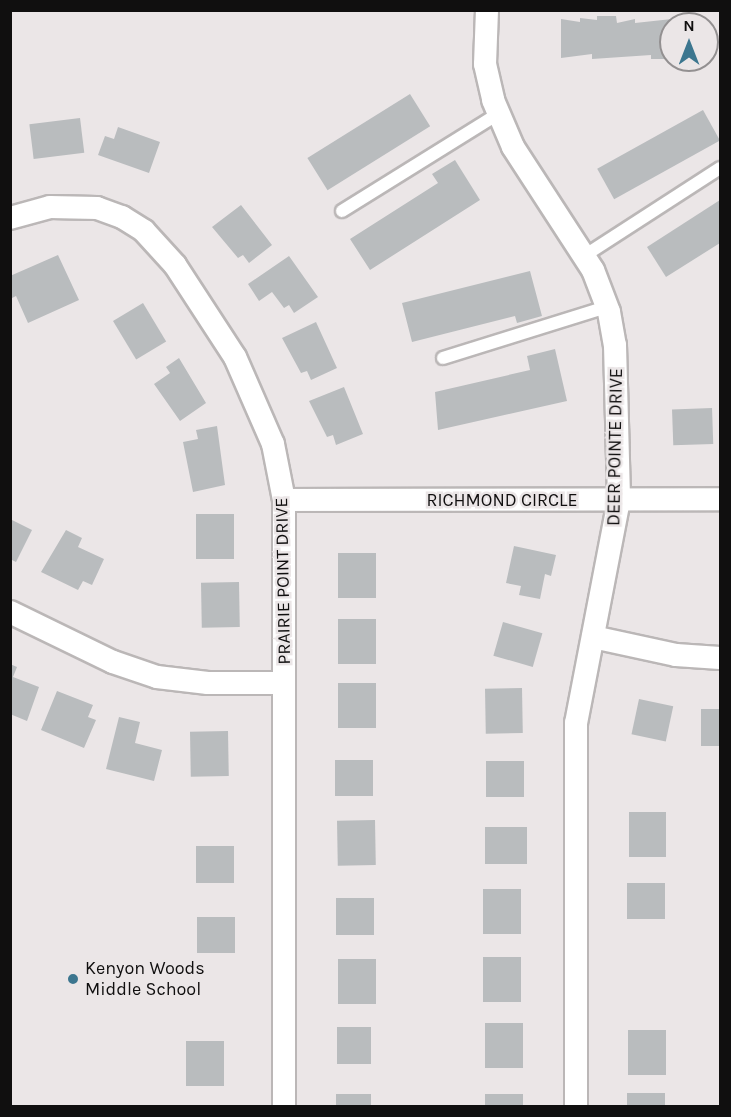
<!DOCTYPE html>
<style>
body{margin:0}
#map{position:relative;width:731px;height:1117px;overflow:hidden;background:#ebe6e7;font-family:Karla,sans-serif}
div>[style]{position:absolute}
.building>*{inset:0;background:#b9bcbe;transform-origin:0 0}
.roads{filter:drop-shadow(2px 0 #bbb7b7) drop-shadow(-2px 0 #bbb7b7) drop-shadow(0 2px #bbb7b7) drop-shadow(0 -2px #bbb7b7)}
.service>*{height:12px;margin:-6px;padding:0 6px;transform-origin:6px;border-radius:6px;background:#fff}
.minor>*{height:22px;margin:-11px;padding:0 11px;transform-origin:11px;border-radius:11px;background:#fff}
.dots>*{width:16px;height:16px;translate:-50% -50%;box-sizing:border-box;border:3px solid #ebe6e7;border-radius:50%}
span{translate:-50% -50%;white-space:nowrap;text-align:center;line-height:1.15;-webkit-text-stroke:5px #ebe6e7;paint-order:stroke}
.street-label{font-size:18px;color:#100f0f}
.poi-label{font-size:18px;color:#100f0f}
.left{translate:0 -50%;text-align:left}
.frame{position:absolute;inset:0;border:12px solid #100f0f;pointer-events:none}
.north{position:absolute;left:659px;top:12px;width:60px;height:60px;box-sizing:border-box;background:#ebe6e7;border:2px solid #939091;border-radius:50%;rotate:0deg;font-size:16px;font-weight:700;line-height:24px;text-align:center;color:#100f0f}
.north::after{content:'';display:block;margin:auto;width:21px;height:27px;background:#3c768f;clip-path:polygon(50% 0,100% 100%,50% 72%,0 100%)}
</style>
<div id="map">
<div class="building">
<i style="clip-path:polygon(597px 16px,616px 16px,617px 23px,635px 19px,635px 23px,672px 19px,671px 59px,651px 59px,651px 55px,592px 59px,592px 54px,561px 58px,561px 19px,580px 22px,580px 18px,597px 20px)"></i>
<i style="left:410px;top:94px;width:38px;height:121px;rotate:58deg"></i>
<i style="left:703px;top:110px;width:35px;height:121px;rotate:61deg"></i>
<i style="left:80px;top:118px;width:35px;height:51px;rotate:83deg"></i>
<i style="clip-path:polygon(118px 127px,160px 142px,149px 173px,98px 155px,105px 136px,114px 139px)"></i>
<i style="clip-path:polygon(455px 160px,480px 200px,370px 270px,350px 239px,438px 183px,432px 174px)"></i>
<i style="clip-path:polygon(720px 200px,720px 243px,666px 277px,647px 247px)"></i>
<i style="clip-path:polygon(241px 205px,272px 245px,249px 263px,243px 255px,238px 258px,212px 227px)"></i>
<i style="clip-path:polygon(58px 255px,79px 300px,28px 323px,16px 296px,10px 299px,10px 276px)"></i>
<i style="clip-path:polygon(289px 256px,318px 297px,294px 313px,289px 305px,284px 308px,272px 292px,259px 301px,248px 284px)"></i>
<i style="clip-path:polygon(530px 271px,542px 316px,517px 323px,515px 316px,412px 342px,402px 303px)"></i>
<i style="left:143px;top:303px;width:45px;height:35px;rotate:59deg"></i>
<i style="clip-path:polygon(316px 322px,337px 368px,311px 380px,307px 371px,301px 373px,282px 338px)"></i>
<i style="clip-path:polygon(555px 349px,567px 401px,438px 430px,435px 392px,530px 370px,527px 356px)"></i>
<i style="clip-path:polygon(179px 358px,206px 403px,180px 421px,154px 384px,170px 373px,166px 367px)"></i>
<i style="clip-path:polygon(344px 387px,363px 434px,336px 445px,333px 435px,327px 437px,309px 401px)"></i>
<i style="left:712px;top:408px;width:36px;height:40px;rotate:88deg"></i>
<i style="clip-path:polygon(217px 426px,225px 485px,193px 492px,183px 442px,198px 439px,196px 430px)"></i>
<i style="left:196px;top:514px;width:38px;height:45px"></i>
<i style="clip-path:polygon(10px 519px,32px 530px,16px 562px,10px 559px)"></i>
<i style="clip-path:polygon(66px 530px,82px 538px,78px 547px,104px 559px,92px 585px,83px 581px,78px 590px,41px 572px)"></i>
<i style="clip-path:polygon(514px 546px,556px 555px,551px 576px,545px 574px,540px 599px,519px 595px,521px 586px,506px 583px)"></i>
<i style="left:338px;top:553px;width:38px;height:45px"></i>
<i style="left:239px;top:582px;width:45px;height:38px;rotate:89deg"></i>
<i style="left:338px;top:619px;width:38px;height:45px"></i>
<i style="left:503px;top:622px;width:41px;height:35px;rotate:16deg"></i>
<i style="clip-path:polygon(10px 664px,17px 667px,13px 677px,39px 687px,27px 721px,10px 714px)"></i>
<i style="left:338px;top:683px;width:38px;height:45px"></i>
<i style="left:522px;top:688px;width:45px;height:37px;rotate:89deg"></i>
<i style="clip-path:polygon(57px 691px,93px 705px,88px 717px,96px 720px,84px 748px,41px 730px)"></i>
<i style="left:639px;top:699px;width:35px;height:36px;rotate:12deg"></i>
<i style="left:701px;top:709px;width:19px;height:37px"></i>
<i style="clip-path:polygon(119px 717px,140px 722px,135px 743px,162px 750px,154px 781px,106px 769px)"></i>
<i style="left:228px;top:731px;width:45px;height:38px;rotate:89deg"></i>
<i style="left:335px;top:760px;width:38px;height:36px"></i>
<i style="left:486px;top:761px;width:38px;height:36px"></i>
<i style="left:629px;top:812px;width:37px;height:45px"></i>
<i style="left:375px;top:820px;width:45px;height:38px;rotate:89deg"></i>
<i style="left:485px;top:827px;width:42px;height:37px"></i>
<i style="left:196px;top:846px;width:38px;height:37px"></i>
<i style="left:627px;top:883px;width:38px;height:36px"></i>
<i style="left:483px;top:889px;width:38px;height:45px"></i>
<i style="left:336px;top:898px;width:38px;height:37px"></i>
<i style="left:197px;top:917px;width:38px;height:36px"></i>
<i style="left:521px;top:957px;width:45px;height:38px;rotate:90deg"></i>
<i style="left:376px;top:959px;width:45px;height:38px;rotate:90deg"></i>
<i style="left:485px;top:1023px;width:38px;height:45px"></i>
<i style="left:337px;top:1027px;width:34px;height:37px"></i>
<i style="left:666px;top:1030px;width:45px;height:38px;rotate:90deg"></i>
<i style="left:186px;top:1041px;width:38px;height:45px"></i>
<i style="left:627px;top:1093px;width:38px;height:13px"></i>
<i style="left:371px;top:1094px;width:12px;height:35px;rotate:90deg"></i>
<i style="left:485px;top:1094px;width:38px;height:12px"></i>
</div>
<div class="roads">
<div class="service">
<i style="left:342px;top:211px;width:184px;rotate:-31.9deg"></i>
<i style="left:584px;top:256px;width:162px;rotate:-32.9deg"></i>
<i style="left:443px;top:358px;width:172px;rotate:-17.3deg"></i>
</div>
<div class="minor">
<i style="left:487px;top:10px;width:54px;rotate:92.1deg"></i>
<i style="left:485px;top:64px;width:37px;rotate:77deg"></i>
<i style="left:493px;top:100px;width:51px;rotate:66.9deg"></i>
<i style="left:513px;top:147px;width:147px;rotate:57deg"></i>
<i style="left:593px;top:270px;width:45px;rotate:69.1deg"></i>
<i style="left:609px;top:312px;width:34px;rotate:80deg"></i>
<i style="left:615px;top:345px;width:155px;rotate:88.5deg"></i>
<i style="left:619px;top:500px;width:227px;rotate:100.9deg"></i>
<i style="left:576px;top:723px;width:383px;rotate:90deg"></i>
<i style="left:10px;top:218px;width:41px;rotate:-15.4deg"></i>
<i style="left:50px;top:207px;width:47px;rotate:1.2deg"></i>
<i style="left:97px;top:208px;width:27px;rotate:20deg"></i>
<i style="left:122px;top:217px;width:26px;rotate:32deg"></i>
<i style="left:144px;top:231px;width:46px;rotate:47.6deg"></i>
<i style="left:175px;top:265px;width:110px;rotate:56.9deg"></i>
<i style="left:235px;top:357px;width:95px;rotate:66.4deg"></i>
<i style="left:273px;top:444px;width:57px;rotate:78.9deg"></i>
<i style="left:284px;top:500px;width:606px;rotate:90deg"></i>
<i style="left:284px;top:500px;width:436px;rotate:-0.1deg"></i>
<i style="left:10px;top:612px;width:114px;rotate:25.9deg"></i>
<i style="left:113px;top:662px;width:46px;rotate:18.8deg"></i>
<i style="left:157px;top:677px;width:51px;rotate:6.7deg"></i>
<i style="left:208px;top:683px;width:76px"></i>
<i style="left:593px;top:637px;width:85px;rotate:12.2deg"></i>
<i style="left:676px;top:655px;width:44px;rotate:3.9deg"></i>
</div>
</div>
<div class="dots">
<i style="left:73px;top:979px;background:#3c768f"></i>
</div>
<div class="street-label">
<span style="left:615px;top:447px;rotate:-89deg">DEER POINTE DRIVE</span>
<span style="left:502px;top:500px">RICHMOND CIRCLE</span>
<span style="left:283px;top:581px;rotate:-91deg">PRAIRIE POINT DRIVE</span>
</div>
<div class="poi-label">
<span class="left" style="left:85px;top:979px">Kenyon Woods<br>Middle School</span>
</div>
<div class="frame"></div>
<div class="north">N</div>
</div>
